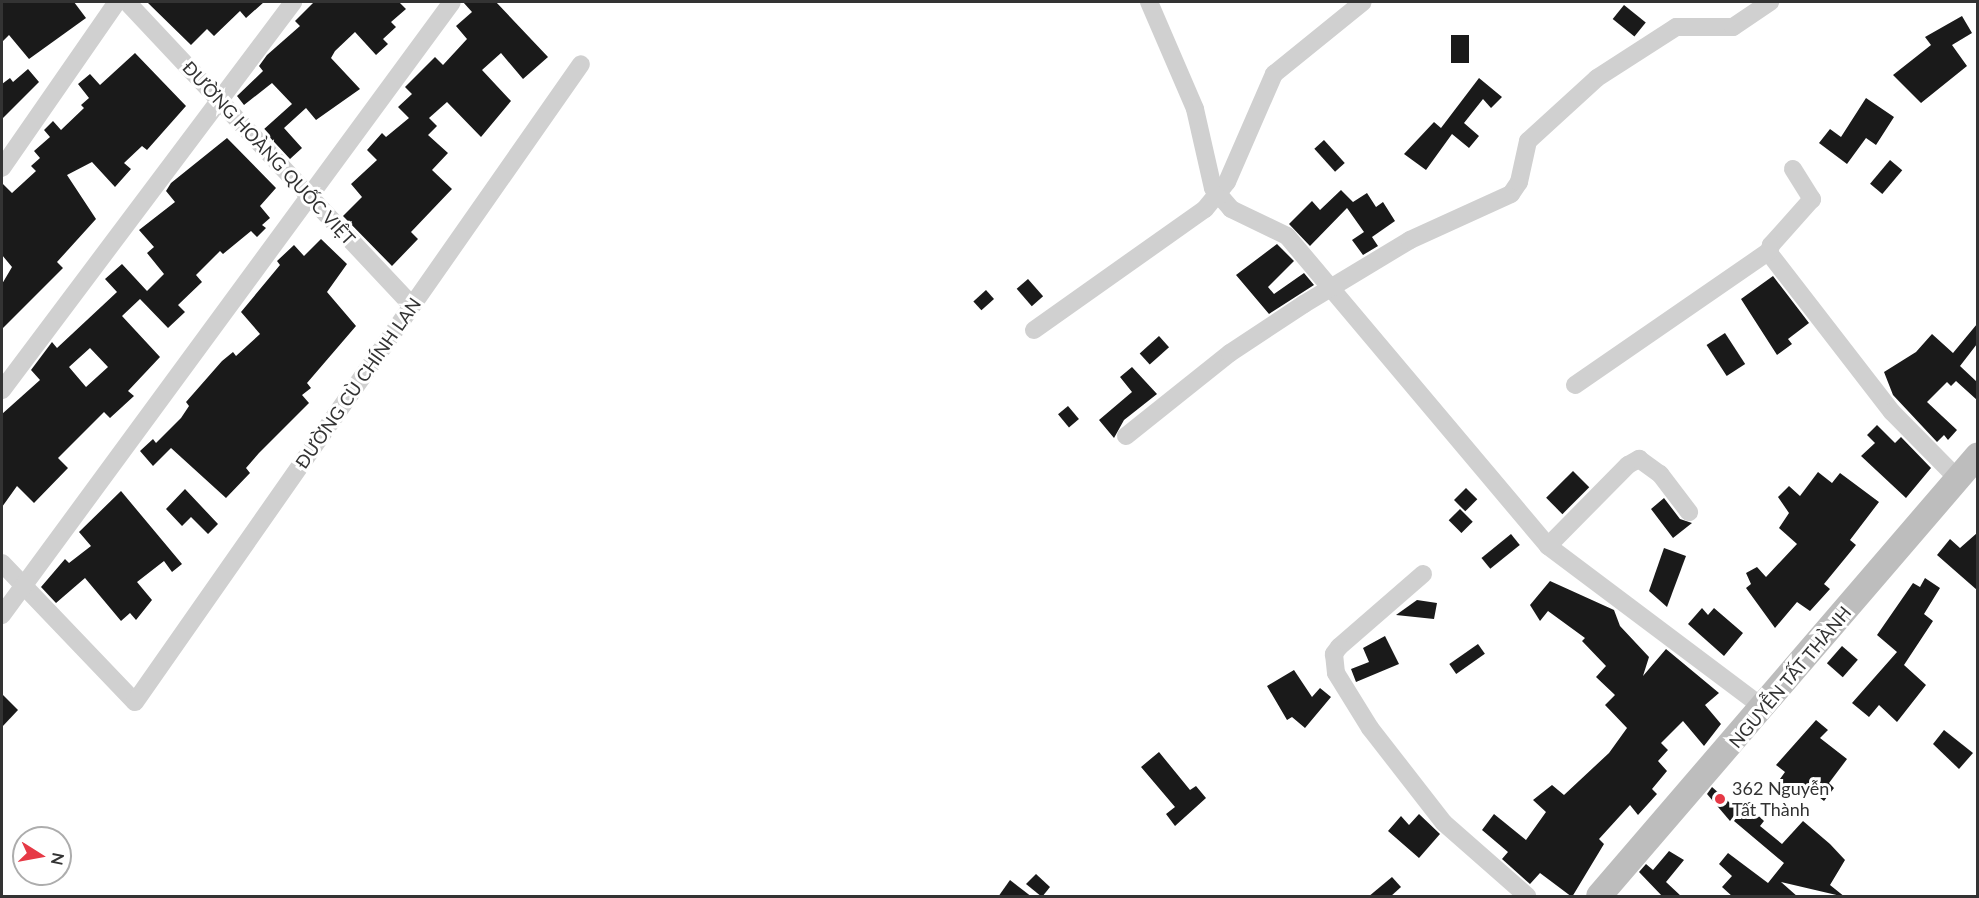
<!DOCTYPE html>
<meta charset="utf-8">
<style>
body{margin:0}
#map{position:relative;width:1979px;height:898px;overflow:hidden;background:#fff;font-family:Lato,sans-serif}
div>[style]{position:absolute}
.building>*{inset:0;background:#1a1a1a;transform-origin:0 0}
.minor>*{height:18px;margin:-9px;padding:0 9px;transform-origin:9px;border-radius:9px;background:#d0d0d0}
.secondary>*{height:26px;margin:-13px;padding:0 13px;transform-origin:13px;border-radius:13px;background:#bdbdbd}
.dots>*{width:16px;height:16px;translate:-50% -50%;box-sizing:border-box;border:3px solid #fff;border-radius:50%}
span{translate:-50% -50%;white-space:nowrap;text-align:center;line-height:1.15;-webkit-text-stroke:6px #fff;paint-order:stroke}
.street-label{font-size:18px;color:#333}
.poi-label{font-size:18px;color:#333}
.left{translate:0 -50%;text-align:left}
.frame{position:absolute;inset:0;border:3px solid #333;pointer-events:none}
.north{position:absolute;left:12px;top:826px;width:60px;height:60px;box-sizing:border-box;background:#fff;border:2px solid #adadad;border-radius:50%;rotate:101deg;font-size:16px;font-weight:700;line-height:24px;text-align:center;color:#333}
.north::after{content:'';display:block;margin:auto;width:21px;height:27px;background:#e63946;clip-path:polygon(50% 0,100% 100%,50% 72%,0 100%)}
</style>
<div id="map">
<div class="building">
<i style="clip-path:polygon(2px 2px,74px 2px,86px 18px,29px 59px,9px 35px,2px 42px)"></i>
<i style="clip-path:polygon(147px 2px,264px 2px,246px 18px,240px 11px,214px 36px,207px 29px,191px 45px)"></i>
<i style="clip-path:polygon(314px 2px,399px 2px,406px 9px,391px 22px,396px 27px,383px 39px,388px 44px,376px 55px,355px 32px,335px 51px,331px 58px,360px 89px,316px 120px,306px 108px,284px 128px,302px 148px,290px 159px,263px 130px,292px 104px,272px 83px,244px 105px,237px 96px,263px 71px,259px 66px,267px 55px,300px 26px,295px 21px)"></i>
<i style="clip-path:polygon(463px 2px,496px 2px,548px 57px,523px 79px,501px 53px,482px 70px,511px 101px,481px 137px,447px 102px,429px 118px,437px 126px,428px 135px,448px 153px,432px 170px,452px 189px,411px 232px,418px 239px,392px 266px,343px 216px,362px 197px,351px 184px,377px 160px,367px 150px,382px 133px,386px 137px,409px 118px,398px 107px,412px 94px,405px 87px,435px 57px,443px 65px,467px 39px,456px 26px,472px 12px)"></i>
<i style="left:1624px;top:5px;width:28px;height:18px;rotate:39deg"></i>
<i style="clip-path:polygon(1962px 16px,1972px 33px,1952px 45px,1967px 66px,1921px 103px,1893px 75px,1931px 45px,1925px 37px)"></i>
<i style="left:1469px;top:35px;width:28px;height:18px;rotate:90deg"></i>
<i style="clip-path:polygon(135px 53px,186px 106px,147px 150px,142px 146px,124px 163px,131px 169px,115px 187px,92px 162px,67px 175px,96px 219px,57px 262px,63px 268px,2px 329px,2px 284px,12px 267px,2px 255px,2px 183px,12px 193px,36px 171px,31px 166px,40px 158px,34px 151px,50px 137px,44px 130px,53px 121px,61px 130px,84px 108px,81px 105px,89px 98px,78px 84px,90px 74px,100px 85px)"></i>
<i style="clip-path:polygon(28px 69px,39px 82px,2px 119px,2px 84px,10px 78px,13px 82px)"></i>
<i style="clip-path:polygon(1479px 78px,1502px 97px,1491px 108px,1483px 99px,1464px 123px,1479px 136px,1469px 148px,1452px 134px,1426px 170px,1404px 154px,1434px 122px,1441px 128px)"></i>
<i style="clip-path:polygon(1866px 98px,1894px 117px,1876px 145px,1866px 138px,1847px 164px,1819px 143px,1830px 129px,1841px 137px)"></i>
<i style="clip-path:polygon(evenodd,227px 138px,276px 188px,260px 206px,270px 218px,262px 225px,266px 228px,257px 237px,251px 231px,223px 254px,220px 251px,196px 275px,202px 282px,178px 305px,185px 312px,168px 328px,140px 299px,122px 316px,160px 357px,128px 391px,134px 396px,110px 418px,104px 412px,58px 458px,68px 468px,34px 503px,17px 486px,2px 507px,2px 414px,40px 380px,31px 370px,52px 342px,57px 348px,117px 292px,105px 279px,122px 264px,147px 291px,164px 274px,147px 253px,154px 247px,139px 230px,175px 202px,166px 191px,171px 183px,227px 138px,90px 348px,108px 367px,86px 387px,69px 367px,90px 348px)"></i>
<i style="left:1324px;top:140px;width:31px;height:13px;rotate:48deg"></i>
<i style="left:1890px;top:160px;width:16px;height:31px;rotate:40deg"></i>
<i style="clip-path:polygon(1341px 190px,1353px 202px,1367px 193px,1376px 207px,1383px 202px,1395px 221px,1372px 237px,1378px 246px,1363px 255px,1352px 240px,1364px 232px,1347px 208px,1310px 246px,1289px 224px,1312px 201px,1320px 210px)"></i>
<i style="clip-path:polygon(321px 239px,347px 264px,327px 292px,356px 326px,307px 383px,311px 388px,302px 395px,309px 403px,259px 453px,246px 468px,250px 473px,226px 498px,171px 448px,153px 466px,140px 451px,153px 439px,156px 443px,181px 418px,189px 406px,186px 402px,222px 361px,233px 352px,236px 356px,260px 334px,241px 312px,280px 265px,277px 261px,294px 245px,304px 256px)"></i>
<i style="clip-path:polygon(1277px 244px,1294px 261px,1268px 287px,1274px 294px,1304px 273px,1314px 285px,1269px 314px,1236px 275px)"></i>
<i style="clip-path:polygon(1773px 276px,1809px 323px,1788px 339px,1792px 344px,1777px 355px,1741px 299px)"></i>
<i style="left:1028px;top:279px;width:23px;height:15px;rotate:49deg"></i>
<i style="left:986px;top:290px;width:12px;height:17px;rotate:48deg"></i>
<i style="clip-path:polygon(1977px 324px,1977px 344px,1960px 366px,1977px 382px,1977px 400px,1956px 381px,1951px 386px,1947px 382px,1927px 402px,1957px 430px,1948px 440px,1944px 435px,1937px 442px,1893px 395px,1884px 372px,1916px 352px,1932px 334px,1953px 353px)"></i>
<i style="left:1725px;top:333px;width:37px;height:22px;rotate:57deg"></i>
<i style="left:1159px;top:336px;width:15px;height:26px;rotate:48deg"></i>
<i style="clip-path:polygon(1132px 367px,1157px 394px,1124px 420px,1114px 438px,1099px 420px,1132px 392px,1120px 377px)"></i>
<i style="left:1068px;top:406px;width:17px;height:13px;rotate:50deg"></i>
<i style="clip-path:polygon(1877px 425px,1895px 443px,1901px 437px,1931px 468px,1906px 498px,1861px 456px,1875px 443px,1867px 435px)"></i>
<i style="left:1573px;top:471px;width:23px;height:38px;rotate:45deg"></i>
<i style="clip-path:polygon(1818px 472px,1832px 483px,1840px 473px,1879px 502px,1850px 540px,1856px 545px,1824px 584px,1830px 589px,1810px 611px,1797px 602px,1775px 628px,1746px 588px,1751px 584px,1746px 573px,1757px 567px,1766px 577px,1797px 544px,1779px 528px,1789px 513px,1778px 497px,1789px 486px,1800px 496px)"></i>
<i style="left:1466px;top:488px;width:16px;height:17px;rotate:45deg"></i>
<i style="clip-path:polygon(185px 489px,218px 524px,208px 534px,191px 517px,182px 526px,166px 509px)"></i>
<i style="clip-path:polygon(121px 491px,182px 564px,172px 572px,164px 561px,137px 582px,152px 600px,136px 620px,130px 613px,121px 621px,85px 578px,56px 603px,41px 587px,65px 559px,69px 563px,91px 546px,79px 532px)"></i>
<i style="clip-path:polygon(1664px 498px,1680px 519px,1692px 523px,1673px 538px,1651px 509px)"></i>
<i style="left:1460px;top:509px;width:18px;height:16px;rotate:45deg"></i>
<i style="clip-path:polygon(1977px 533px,1977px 590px,1937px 555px,1950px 539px,1960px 548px)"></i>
<i style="left:1511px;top:534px;width:14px;height:38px;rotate:51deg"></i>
<i style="clip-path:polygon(1664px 548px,1686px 556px,1667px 607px,1649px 591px)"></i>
<i style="clip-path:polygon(1925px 578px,1940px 588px,1924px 614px,1933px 621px,1904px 665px,1926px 685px,1897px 722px,1879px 705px,1869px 717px,1852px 703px,1897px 652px,1877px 635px,1913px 583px,1920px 587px)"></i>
<i style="clip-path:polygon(1550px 581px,1614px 610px,1620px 626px,1649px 657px,1643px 676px,1666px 649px,1719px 693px,1705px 705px,1721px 724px,1704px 746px,1683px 721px,1661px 743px,1668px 750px,1658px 761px,1667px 771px,1652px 789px,1657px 794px,1638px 815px,1630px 805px,1599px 839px,1604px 844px,1572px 897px,1540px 873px,1530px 884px,1502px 859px,1508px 852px,1482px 830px,1494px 814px,1526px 840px,1546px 812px,1533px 800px,1552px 785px,1564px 795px,1609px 753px,1627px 728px,1605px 705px,1615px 695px,1596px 677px,1606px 666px,1582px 641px,1585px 638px,1548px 611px,1540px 621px,1530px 605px)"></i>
<i style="clip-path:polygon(1417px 600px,1437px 603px,1434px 619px,1396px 615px)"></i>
<i style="clip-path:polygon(1702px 608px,1708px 615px,1714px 608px,1743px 633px,1724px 656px,1688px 624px)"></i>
<i style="clip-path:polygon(1385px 636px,1399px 664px,1356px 682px,1351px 669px,1369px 662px,1363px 648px)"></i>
<i style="left:1478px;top:644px;width:12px;height:35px;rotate:55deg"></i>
<i style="left:1842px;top:646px;width:21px;height:23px;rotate:41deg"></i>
<i style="clip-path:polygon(1294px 670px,1312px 697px,1320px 688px,1331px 697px,1305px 728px,1292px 717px,1287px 720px,1267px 686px)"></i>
<i style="clip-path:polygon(2px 694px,18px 710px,2px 727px)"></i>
<i style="clip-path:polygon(1816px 720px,1828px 730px,1820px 738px,1847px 759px,1829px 783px,1834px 788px,1824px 801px,1805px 786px,1796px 797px,1777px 783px,1785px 772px,1776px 765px)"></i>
<i style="clip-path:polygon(1944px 730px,1973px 753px,1959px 769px,1933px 744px)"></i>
<i style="clip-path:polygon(1159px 752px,1190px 790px,1196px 786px,1206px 798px,1175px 826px,1166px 814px,1175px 807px,1141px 767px)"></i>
<i style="clip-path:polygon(1712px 787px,1738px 810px,1730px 821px,1707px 794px)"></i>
<i style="clip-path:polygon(1746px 804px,1764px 821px,1760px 826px,1782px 844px,1803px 821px,1830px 844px,1845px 860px,1830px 885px,1845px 897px,1781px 882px,1798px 897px,1733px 897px,1722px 887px,1732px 876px,1719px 864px,1728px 853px,1768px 883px,1784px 863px,1734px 821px)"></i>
<i style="clip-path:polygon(1419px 814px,1440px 834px,1419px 858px,1388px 831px,1401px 816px,1409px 825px)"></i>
<i style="clip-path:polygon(1669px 851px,1684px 860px,1666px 882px,1682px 897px,1663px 897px,1639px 872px,1646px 864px,1653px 870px)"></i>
<i style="clip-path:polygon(1036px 874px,1050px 887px,1042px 897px,1026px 884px)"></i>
<i style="clip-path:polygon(1392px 877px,1401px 887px,1390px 897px,1368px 897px)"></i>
<i style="clip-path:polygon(1010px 880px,1032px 897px,998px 897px)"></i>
</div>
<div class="minor">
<i style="left:127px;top:2px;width:416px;rotate:46.8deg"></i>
<i style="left:1149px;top:2px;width:116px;rotate:66.7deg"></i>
<i style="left:1195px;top:109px;width:81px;rotate:77.2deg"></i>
<i style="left:1213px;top:188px;width:28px;rotate:49deg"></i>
<i style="left:1231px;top:209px;width:62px;rotate:25.7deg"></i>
<i style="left:1287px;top:236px;width:405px;rotate:49.9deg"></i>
<i style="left:1548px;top:546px;width:270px;rotate:36.9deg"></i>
<i style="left:2px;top:168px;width:202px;rotate:-55.3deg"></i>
<i style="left:1793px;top:169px;width:36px;rotate:58deg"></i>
<i style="left:1812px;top:199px;width:62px;rotate:131.7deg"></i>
<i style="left:1771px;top:245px;width:8px;rotate:104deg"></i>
<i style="left:1769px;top:253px;width:201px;rotate:52.3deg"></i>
<i style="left:1892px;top:412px;width:93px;rotate:45.4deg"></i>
<i style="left:1034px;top:330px;width:209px;rotate:-35.3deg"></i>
<i style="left:1205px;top:209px;width:35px;rotate:-51deg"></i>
<i style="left:1227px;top:182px;width:118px;rotate:-66.5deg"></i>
<i style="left:1274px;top:74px;width:114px;rotate:-39deg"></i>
<i style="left:1575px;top:385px;width:236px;rotate:-34.6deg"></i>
<i style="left:2px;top:390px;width:485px;rotate:-53.1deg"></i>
<i style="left:1126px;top:436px;width:133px;rotate:-38.6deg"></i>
<i style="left:1230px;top:353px;width:89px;rotate:-33.5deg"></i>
<i style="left:1304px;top:304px;width:124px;rotate:-31.1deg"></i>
<i style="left:1410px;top:240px;width:111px;rotate:-24.5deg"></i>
<i style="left:1511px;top:194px;width:14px;rotate:-56deg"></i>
<i style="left:1519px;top:182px;width:42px;rotate:-77.6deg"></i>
<i style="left:1528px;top:141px;width:93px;rotate:-42.4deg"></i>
<i style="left:1597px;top:78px;width:94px;rotate:-32.8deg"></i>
<i style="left:1676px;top:27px;width:57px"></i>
<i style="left:1733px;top:27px;width:45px;rotate:-34deg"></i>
<i style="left:1548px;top:546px;width:114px;rotate:-45.4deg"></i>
<i style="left:1628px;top:465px;width:13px;rotate:-29deg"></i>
<i style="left:1639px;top:459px;width:26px;rotate:36deg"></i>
<i style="left:1660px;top:474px;width:48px;rotate:52.7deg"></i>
<i style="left:2px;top:563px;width:192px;rotate:46.3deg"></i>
<i style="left:135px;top:702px;width:778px;rotate:-55.04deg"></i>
<i style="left:1423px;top:574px;width:111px;rotate:139deg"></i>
<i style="left:1339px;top:647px;width:9px;rotate:126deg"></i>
<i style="left:1334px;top:654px;width:19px;rotate:84deg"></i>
<i style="left:1336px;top:673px;width:65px;rotate:58.3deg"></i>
<i style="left:1370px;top:728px;width:120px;rotate:52.1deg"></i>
<i style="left:1444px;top:823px;width:111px;rotate:41.3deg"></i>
<i style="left:2px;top:615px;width:760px;rotate:-53.72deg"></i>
</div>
<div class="secondary">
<i style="left:1599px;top:896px;width:581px;rotate:-49.32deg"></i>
</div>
<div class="dots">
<i style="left:1720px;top:799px;background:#e63946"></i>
</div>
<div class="street-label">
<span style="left:269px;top:153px;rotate:47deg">ĐƯỜNG HOÀNG QUỐC VIỆT</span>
<span style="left:358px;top:383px;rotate:-55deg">ĐƯỜNG CÙ CHÍNH LAN</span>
<span style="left:1790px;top:677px;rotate:-50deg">NGUYỄN TẤT THÀNH</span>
</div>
<div class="poi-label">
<span class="left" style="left:1732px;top:799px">362 Nguyễn<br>Tất Thành</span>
</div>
<div class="frame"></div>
<div class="north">N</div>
</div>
